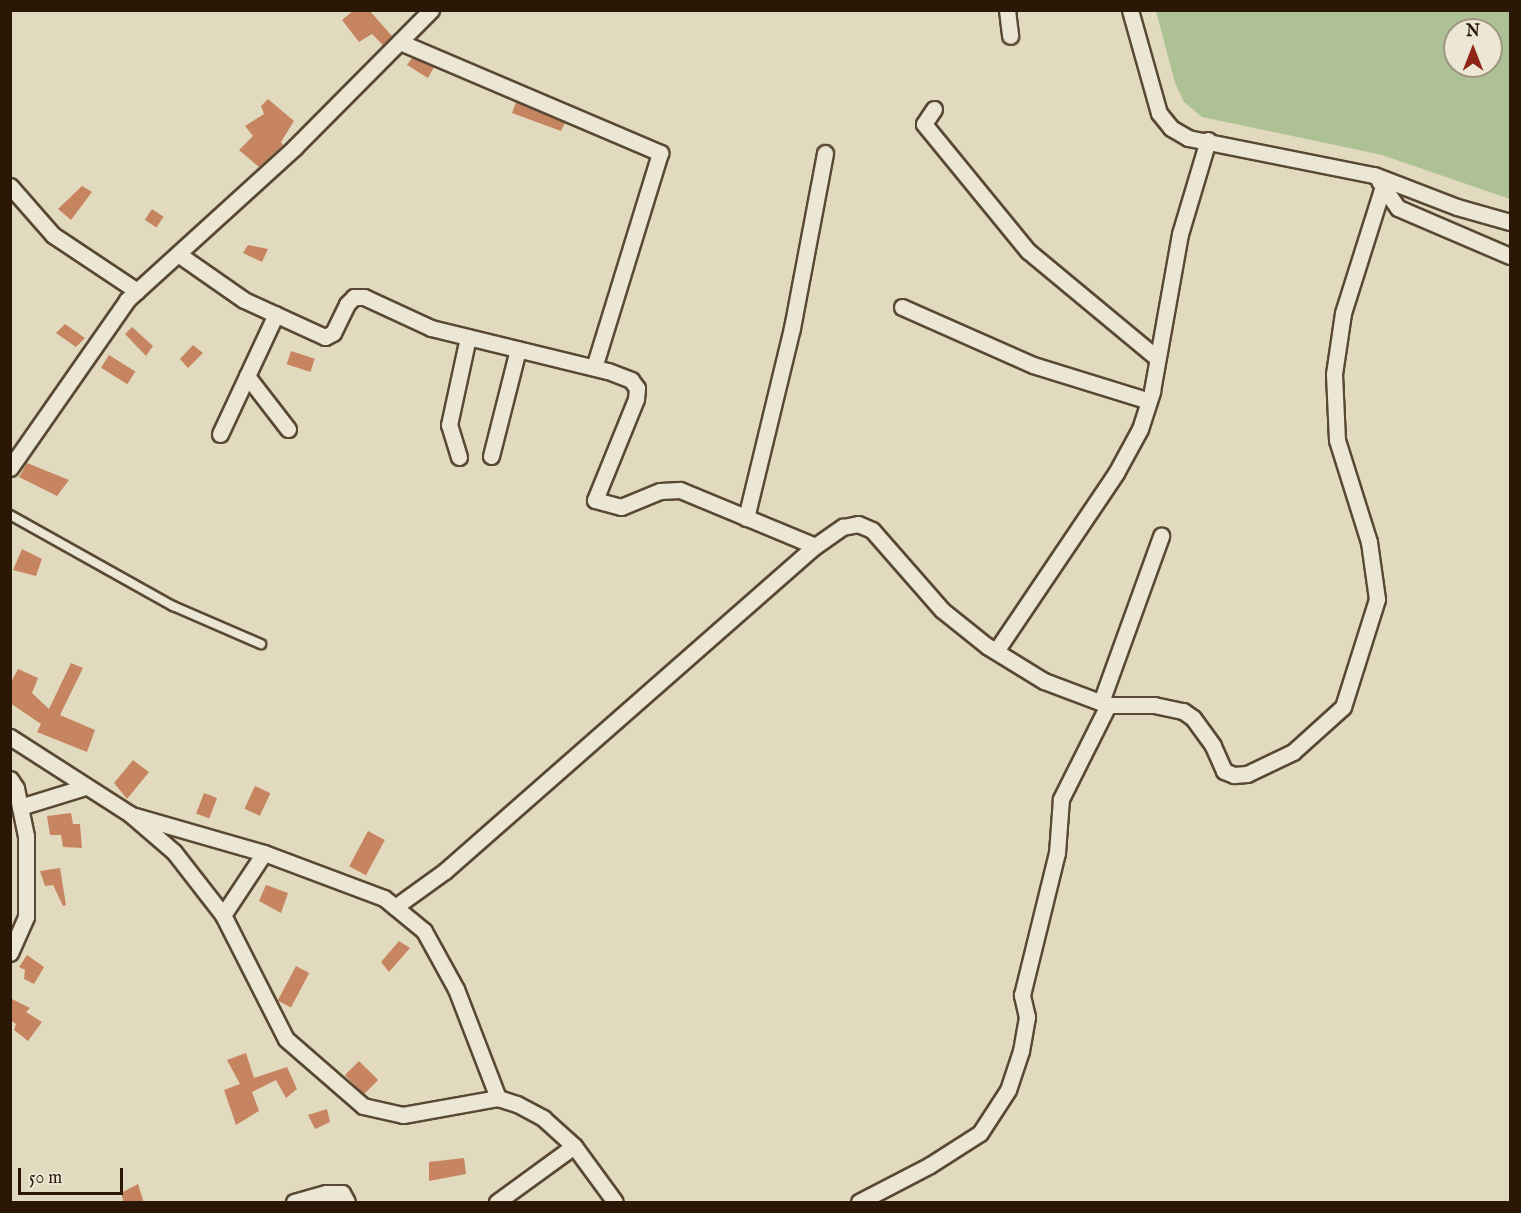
<!DOCTYPE html>
<style>
body{margin:0}
#map{position:relative;width:1521px;height:1213px;overflow:hidden;background:#e2dabe;font-family:"IM FELL English",serif}
div>[style]{position:absolute}
.green>*{inset:0;background:#aec195}
.building>*{inset:0;background:#c68560;transform-origin:0 0}
.roads{filter:drop-shadow(2px 0 #594833) drop-shadow(-2px 0 #594833) drop-shadow(0 2px #594833) drop-shadow(0 -2px #594833)}
.service>*{height:8px;margin:-4px;padding:0 4px;transform-origin:4px;border-radius:4px;background:#ece7d5}
.minor>*{height:15px;margin:-7.5px;padding:0 7.5px;transform-origin:7.5px;border-radius:7.5px;background:#ece7d5}
span{translate:-50% -50%;white-space:nowrap;text-align:center;line-height:1.15;-webkit-text-stroke:5px #ece7d5;paint-order:stroke}
.frame{position:absolute;inset:0;border:12px solid #2b1705;pointer-events:none}
.north{position:absolute;left:1443px;top:18px;width:60px;height:60px;box-sizing:border-box;background:#ece7d5;border:2px solid #9f9482;border-radius:50%;rotate:0deg;font-size:16px;font-weight:700;line-height:24px;text-align:center;color:#2b1705}
.north::after{content:'';display:block;margin:auto;width:21px;height:27px;background:#8f2418;clip-path:polygon(50% 0,100% 100%,50% 72%,0 100%)}
.scale{position:absolute;left:18px;top:1168px;width:105px;height:27px;box-sizing:border-box;border:3px solid #2b1705;border-top:0;padding-left:8px;font-size:18px;line-height:21px;white-space:nowrap;color:#2b1705;-webkit-text-stroke:4px #ece7d5;paint-order:stroke}
</style>
<div id="map">
<div class="green">
<i style="clip-path:polygon(evenodd,1156px 11px,1510px 11px,1510px 199px,1382px 155px,1202px 117px,1184px 102px,1175px 83px,1156px 11px,1455px 30px,1491px 30px,1491px 66px,1455px 66px,1455px 30px)"></i>
</div>
<div class="building">
<i style="clip-path:polygon(354px 10px,369px 10px,392px 36px,383px 45px,372px 34px,359px 42px,342px 20px)"></i>
<i style="clip-path:polygon(412px 58px,434px 67px,428px 78px,407px 65px)"></i>
<i style="clip-path:polygon(268px 99px,294px 121px,281px 142px,283px 145px,259px 167px,239px 150px,253px 136px,245px 126px,264px 114px,261px 106px)"></i>
<i style="clip-path:polygon(516px 102px,565px 123px,561px 131px,512px 113px)"></i>
<i style="clip-path:polygon(82px 186px,92px 192px,71px 220px,58px 209px)"></i>
<i style="left:152px;top:209px;width:14px;height:13px;rotate:34deg"></i>
<i style="clip-path:polygon(248px 245px,268px 249px,262px 262px,243px 253px)"></i>
<i style="clip-path:polygon(65px 324px,85px 338px,76px 347px,56px 333px)"></i>
<i style="clip-path:polygon(132px 327px,153px 346px,146px 356px,125px 334px)"></i>
<i style="clip-path:polygon(193px 345px,203px 353px,188px 368px,180px 359px)"></i>
<i style="left:291px;top:351px;width:25px;height:14px;rotate:18deg"></i>
<i style="left:109px;top:355px;width:31px;height:15px;rotate:32deg"></i>
<i style="clip-path:polygon(27px 463px,69px 480px,57px 496px,19px 477px)"></i>
<i style="clip-path:polygon(22px 549px,42px 559px,36px 576px,13px 570px)"></i>
<i style="clip-path:polygon(71px 663px,83px 668px,60px 715px,95px 730px,87px 752px,37px 732px,41px 724px,10px 703px,10px 684px,18px 669px,38px 678px,32px 693px,49px 709px)"></i>
<i style="clip-path:polygon(133px 760px,149px 772px,127px 799px,114px 783px)"></i>
<i style="left:255px;top:786px;width:17px;height:25px;rotate:25deg"></i>
<i style="left:204px;top:793px;width:14px;height:22px;rotate:21deg"></i>
<i style="clip-path:polygon(71px 813px,73px 824px,80px 824px,82px 848px,63px 847px,61px 835px,50px 835px,47px 816px)"></i>
<i style="left:368px;top:831px;width:19px;height:40px;rotate:28deg"></i>
<i style="clip-path:polygon(60px 868px,66px 905px,63px 906px,53px 885px,45px 886px,40px 871px)"></i>
<i style="clip-path:polygon(266px 885px,288px 893px,281px 913px,259px 901px)"></i>
<i style="clip-path:polygon(399px 941px,410px 948px,389px 972px,381px 962px)"></i>
<i style="clip-path:polygon(27px 955px,44px 967px,34px 984px,24px 979px,25px 970px,19px 967px)"></i>
<i style="left:296px;top:966px;width:15px;height:39px;rotate:28deg"></i>
<i style="clip-path:polygon(10px 998px,30px 1008px,26px 1012px,42px 1022px,28px 1041px,14px 1030px,16px 1024px,10px 1020px)"></i>
<i style="clip-path:polygon(246px 1053px,254px 1078px,287px 1067px,297px 1089px,286px 1098px,276px 1080px,252px 1092px,259px 1111px,236px 1125px,224px 1090px,240px 1084px,227px 1060px)"></i>
<i style="left:359px;top:1061px;width:27px;height:20px;rotate:45deg"></i>
<i style="clip-path:polygon(327px 1109px,330px 1122px,315px 1129px,308px 1115px)"></i>
<i style="clip-path:polygon(464px 1158px,466px 1174px,429px 1181px,429px 1162px)"></i>
<i style="clip-path:polygon(138px 1184px,144px 1203px,124px 1203px,121px 1193px)"></i>
</div>
<div class="roads">
<div class="service">
<i style="left:10px;top:515px;width:187px;rotate:29.2deg"></i>
<i style="left:173px;top:606px;width:96px;rotate:23.4deg"></i>
</div>
<div class="minor">
<i style="left:1007px;top:10px;width:26px;rotate:83deg"></i>
<i style="left:1130px;top:10px;width:107px;rotate:74.3deg"></i>
<i style="left:1159px;top:113px;width:19px;rotate:51deg"></i>
<i style="left:1171px;top:128px;width:20px;rotate:30deg"></i>
<i style="left:1188px;top:138px;width:190px;rotate:11.3deg"></i>
<i style="left:1374px;top:175px;width:89px;rotate:21.1deg"></i>
<i style="left:1457px;top:207px;width:55px;rotate:15.8deg"></i>
<i style="left:400px;top:42px;width:283px;rotate:23.1deg"></i>
<i style="left:660px;top:153px;width:224px;rotate:107.1deg"></i>
<i style="left:934px;top:109px;width:18px;rotate:124deg"></i>
<i style="left:924px;top:124px;width:164px;rotate:50.7deg"></i>
<i style="left:1028px;top:251px;width:168px;rotate:39.7deg"></i>
<i style="left:1379px;top:181px;width:33px;rotate:55deg"></i>
<i style="left:1398px;top:208px;width:122px;rotate:23.2deg"></i>
<i style="left:10px;top:186px;width:65px;rotate:48.7deg"></i>
<i style="left:53px;top:235px;width:101px;rotate:33.7deg"></i>
<i style="left:178px;top:254px;width:80px;rotate:34.9deg"></i>
<i style="left:244px;top:300px;width:89px;rotate:24.6deg"></i>
<i style="left:325px;top:337px;width:9px;rotate:-27deg"></i>
<i style="left:333px;top:333px;width:32px;rotate:-64deg"></i>
<i style="left:347px;top:304px;width:10px;rotate:-45deg"></i>
<i style="left:354px;top:297px;width:10px"></i>
<i style="left:364px;top:297px;width:74px;rotate:24.8deg"></i>
<i style="left:431px;top:328px;width:182px;rotate:13.7deg"></i>
<i style="left:608px;top:371px;width:25px;rotate:21deg"></i>
<i style="left:631px;top:380px;width:10px;rotate:53deg"></i>
<i style="left:637px;top:388px;width:11px;rotate:95deg"></i>
<i style="left:636px;top:399px;width:109px;rotate:112.1deg"></i>
<i style="left:595px;top:500px;width:27px;rotate:15deg"></i>
<i style="left:621px;top:507px;width:42px;rotate:-22.3deg"></i>
<i style="left:660px;top:491px;width:20px;rotate:-3deg"></i>
<i style="left:680px;top:490px;width:146px;rotate:22.5deg"></i>
<i style="left:902px;top:307px;width:143px;rotate:23.9deg"></i>
<i style="left:1033px;top:365px;width:121px;rotate:17.2deg"></i>
<i style="left:247px;top:376px;width:67px;rotate:52.3deg"></i>
<i style="left:220px;top:434px;width:132px;rotate:-65deg"></i>
<i style="left:491px;top:456px;width:110px;rotate:-75.8deg"></i>
<i style="left:459px;top:457px;width:34px;rotate:-107deg"></i>
<i style="left:449px;top:425px;width:90px;rotate:-77.8deg"></i>
<i style="left:10px;top:468px;width:205px;rotate:-55.1deg"></i>
<i style="left:127px;top:300px;width:227px;rotate:-42.3deg"></i>
<i style="left:295px;top:147px;width:193px;rotate:-45.2deg"></i>
<i style="left:746px;top:518px;width:195px;rotate:-76.4deg"></i>
<i style="left:792px;top:328px;width:178px;rotate:-79.3deg"></i>
<i style="left:996px;top:651px;width:215px;rotate:-56deg"></i>
<i style="left:1116px;top:473px;width:50px;rotate:-61.4deg"></i>
<i style="left:1140px;top:429px;width:40px;rotate:-72deg"></i>
<i style="left:1152px;top:391px;width:159px;rotate:-79.9deg"></i>
<i style="left:1180px;top:234px;width:98px;rotate:-73.4deg"></i>
<i style="left:1101px;top:702px;width:177px;rotate:-70.1deg"></i>
<i style="left:10px;top:737px;width:143px;rotate:32.7deg"></i>
<i style="left:130px;top:814px;width:58px;rotate:40.8deg"></i>
<i style="left:174px;top:852px;width:80px;rotate:52.1deg"></i>
<i style="left:223px;top:915px;width:139px;rotate:63.1deg"></i>
<i style="left:286px;top:1039px;width:102px;rotate:41deg"></i>
<i style="left:363px;top:1106px;width:41px;rotate:12.7deg"></i>
<i style="left:403px;top:1115px;width:97px;rotate:-10.1deg"></i>
<i style="left:498px;top:1098px;width:20px;rotate:18deg"></i>
<i style="left:517px;top:1104px;width:30px;rotate:28deg"></i>
<i style="left:543px;top:1118px;width:42px;rotate:42.1deg"></i>
<i style="left:574px;top:1146px;width:69px;rotate:53.8deg"></i>
<i style="left:10px;top:779px;width:11px;rotate:56deg"></i>
<i style="left:16px;top:788px;width:49px;rotate:78.2deg"></i>
<i style="left:26px;top:836px;width:81px;rotate:90deg"></i>
<i style="left:26px;top:917px;width:39px;rotate:114deg"></i>
<i style="left:20px;top:807px;width:68px;rotate:-17.1deg"></i>
<i style="left:135px;top:816px;width:134px;rotate:16deg"></i>
<i style="left:264px;top:853px;width:128px;rotate:20.6deg"></i>
<i style="left:384px;top:898px;width:52px;rotate:39.5deg"></i>
<i style="left:424px;top:931px;width:66px;rotate:61.1deg"></i>
<i style="left:456px;top:989px;width:117px;rotate:68.9deg"></i>
<i style="left:395px;top:907px;width:62px;rotate:-35.8deg"></i>
<i style="left:445px;top:871px;width:487px;rotate:-41.3deg"></i>
<i style="left:811px;top:549px;width:39px;rotate:-35deg"></i>
<i style="left:843px;top:527px;width:15px;rotate:-11deg"></i>
<i style="left:858px;top:524px;width:15px;rotate:23deg"></i>
<i style="left:872px;top:530px;width:106px;rotate:48.8deg"></i>
<i style="left:942px;top:610px;width:58px;rotate:38.7deg"></i>
<i style="left:987px;top:646px;width:67px;rotate:31.6deg"></i>
<i style="left:1044px;top:681px;width:68px;rotate:20.6deg"></i>
<i style="left:1108px;top:705px;width:46px"></i>
<i style="left:1154px;top:705px;width:30px;rotate:12deg"></i>
<i style="left:1183px;top:711px;width:12px;rotate:35deg"></i>
<i style="left:1193px;top:718px;width:34px;rotate:54deg"></i>
<i style="left:1213px;top:746px;width:27px;rotate:66deg"></i>
<i style="left:1224px;top:771px;width:11px;rotate:22deg"></i>
<i style="left:1234px;top:775px;width:13px;rotate:-4deg"></i>
<i style="left:1247px;top:774px;width:51px;rotate:-25.6deg"></i>
<i style="left:1293px;top:752px;width:67px;rotate:-42deg"></i>
<i style="left:1343px;top:707px;width:113px;rotate:-72.5deg"></i>
<i style="left:1377px;top:599px;width:58px;rotate:-98deg"></i>
<i style="left:1369px;top:542px;width:107px;rotate:-107.4deg"></i>
<i style="left:1337px;top:440px;width:66px;rotate:-92.6deg"></i>
<i style="left:1334px;top:374px;width:62px;rotate:-81.6deg"></i>
<i style="left:1343px;top:313px;width:133px;rotate:-72.5deg"></i>
<i style="left:223px;top:915px;width:74px;rotate:-56.5deg"></i>
<i style="left:294px;top:1202px;width:33px;rotate:-16deg"></i>
<i style="left:326px;top:1193px;width:16px"></i>
<i style="left:342px;top:1193px;width:10px;rotate:61deg"></i>
<i style="left:497px;top:1202px;width:95px;rotate:-36deg"></i>
<i style="left:859px;top:1202px;width:80px;rotate:-27.5deg"></i>
<i style="left:930px;top:1165px;width:59px;rotate:-32.6deg"></i>
<i style="left:980px;top:1133px;width:51px;rotate:-56.9deg"></i>
<i style="left:1008px;top:1090px;width:41px;rotate:-71.6deg"></i>
<i style="left:1021px;top:1051px;width:35px;rotate:-80deg"></i>
<i style="left:1027px;top:1017px;width:23px;rotate:-103deg"></i>
<i style="left:1022px;top:995px;width:146px;rotate:-76.2deg"></i>
<i style="left:1057px;top:853px;width:54px;rotate:-85.8deg"></i>
<i style="left:1061px;top:799px;width:105px;rotate:-63.4deg"></i>
</div>
</div>
<div class="frame"></div>
<div class="north">N</div>
<div class="scale">50 m</div>
</div>
